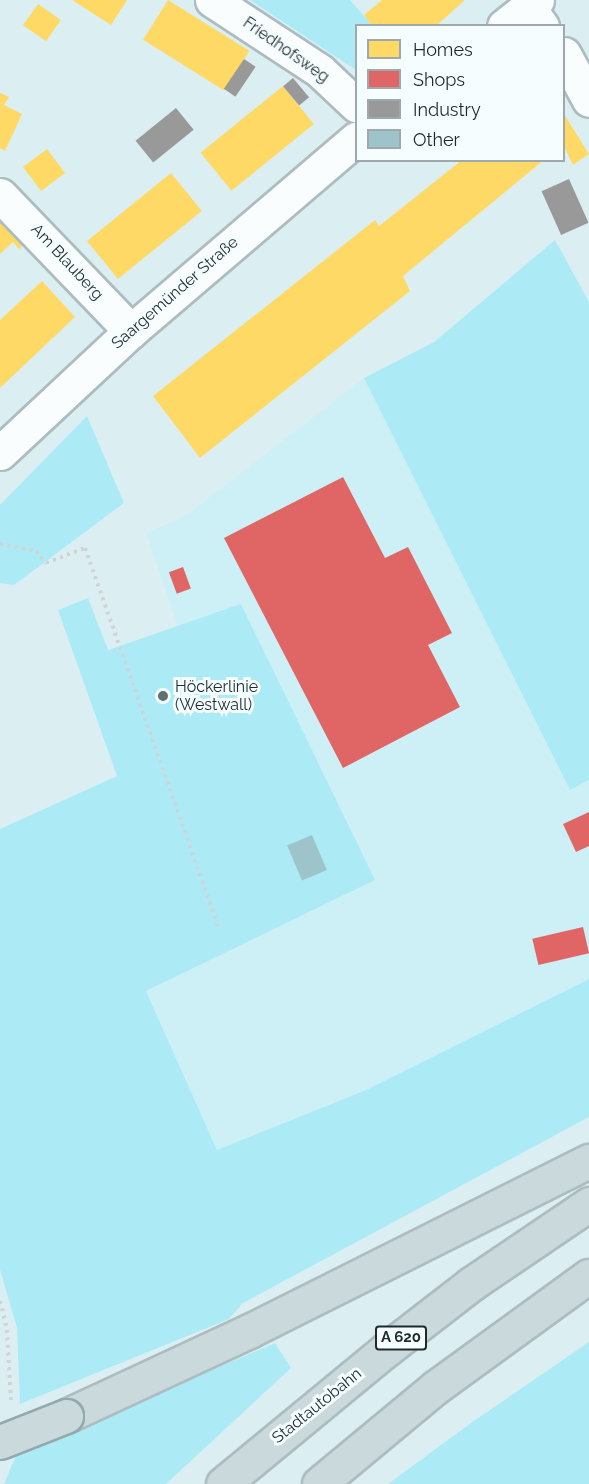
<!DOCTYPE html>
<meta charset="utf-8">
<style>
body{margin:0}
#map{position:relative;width:589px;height:1484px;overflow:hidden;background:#dbeff3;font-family:Raleway,sans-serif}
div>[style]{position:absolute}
.built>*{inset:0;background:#cdf0f6}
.green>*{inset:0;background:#acebf6}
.homes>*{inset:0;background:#ffd966;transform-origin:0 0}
.shops>*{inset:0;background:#e06666;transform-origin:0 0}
.industry>*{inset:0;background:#999;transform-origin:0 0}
.building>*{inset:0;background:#9cc4ca;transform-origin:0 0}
.path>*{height:4px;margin-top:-2px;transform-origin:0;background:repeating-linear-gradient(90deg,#cfd5d6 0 3px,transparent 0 7.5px)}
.roads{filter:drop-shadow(2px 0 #adbcbf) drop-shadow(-2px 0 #adbcbf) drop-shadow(0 2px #adbcbf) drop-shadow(0 -2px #adbcbf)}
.minor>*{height:33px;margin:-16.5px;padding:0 16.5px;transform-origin:16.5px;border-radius:16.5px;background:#fafdfd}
.tertiary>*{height:33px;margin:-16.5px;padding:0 16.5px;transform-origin:16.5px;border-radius:16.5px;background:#fafdfd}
.motorway>*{height:33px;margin:-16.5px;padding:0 16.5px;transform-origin:16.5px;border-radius:16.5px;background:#cad9db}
.bridges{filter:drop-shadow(2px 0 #92a9ad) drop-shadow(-2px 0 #92a9ad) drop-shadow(0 2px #92a9ad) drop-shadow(0 -2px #92a9ad)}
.motorway-bridge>*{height:33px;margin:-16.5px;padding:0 16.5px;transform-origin:16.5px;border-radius:16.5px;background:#cad9db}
.dots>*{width:16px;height:16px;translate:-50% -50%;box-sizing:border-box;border:3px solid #f6fdff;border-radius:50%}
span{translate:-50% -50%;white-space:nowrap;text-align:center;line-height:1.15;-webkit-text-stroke:6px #f6fdff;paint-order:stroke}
.shield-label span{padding:2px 4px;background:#f6fdff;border:2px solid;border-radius:4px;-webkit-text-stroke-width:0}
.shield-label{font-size:15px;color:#1d2b2e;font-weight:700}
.street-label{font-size:16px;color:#1d2b2e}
.poi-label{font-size:16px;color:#1d2b2e}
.left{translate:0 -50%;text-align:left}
.legend{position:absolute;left:355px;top:24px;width:210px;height:138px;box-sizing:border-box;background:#f6fdff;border:2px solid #9fa9ab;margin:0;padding:8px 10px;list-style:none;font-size:18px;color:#1d2b2e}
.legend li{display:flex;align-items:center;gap:12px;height:30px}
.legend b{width:30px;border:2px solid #9fa9ab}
</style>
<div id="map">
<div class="built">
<i style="clip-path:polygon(364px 378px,569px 789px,589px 780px,589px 979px,366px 1090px,217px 1150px,146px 991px,375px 880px,241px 605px,178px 627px,146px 533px,185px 516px)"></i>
</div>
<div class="green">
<i style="clip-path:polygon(250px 0,350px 0,372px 25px,356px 26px,356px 70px)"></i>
<i style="clip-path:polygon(555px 240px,589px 302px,589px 780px,570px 790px,364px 378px,434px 342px)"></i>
<i style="clip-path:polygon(87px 416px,124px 503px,14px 585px,0 583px,0 505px)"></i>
<i style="clip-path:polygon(88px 598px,108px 650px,241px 604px,375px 880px,146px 991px,217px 1150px,366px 1090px,589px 979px,589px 1117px,243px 1303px,229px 1319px,20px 1404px,17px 1328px,0 1270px,0 829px,117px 776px,58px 610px)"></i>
<i style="clip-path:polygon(589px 1342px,589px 1484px,388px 1484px,471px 1423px)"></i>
<i style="clip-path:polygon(275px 1343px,291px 1368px,166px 1484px,4px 1484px,17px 1453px)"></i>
</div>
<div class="homes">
<i style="clip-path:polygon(72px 0,127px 0,111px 25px)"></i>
<i style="left:168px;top:0;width:96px;height:47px;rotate:32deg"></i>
<i style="clip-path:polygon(382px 0,465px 0,436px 26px,372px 26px,364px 15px)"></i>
<i style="left:38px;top:4px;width:28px;height:26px;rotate:35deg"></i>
<i style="left:283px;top:86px;width:49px;height:106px;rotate:51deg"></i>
<i style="clip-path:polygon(0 93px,9px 97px,4px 105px,22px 114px,5px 151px,0 148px)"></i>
<i style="clip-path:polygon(564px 114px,589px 154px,573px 165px,564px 146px)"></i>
<i style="left:47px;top:149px;width:30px;height:30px;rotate:53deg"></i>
<i style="clip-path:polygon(462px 160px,544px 160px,403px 276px,410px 291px,200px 458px,153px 396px,375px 220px,379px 226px)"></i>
<i style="left:171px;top:173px;width:49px;height:108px;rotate:51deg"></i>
<i style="clip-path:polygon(0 215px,26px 242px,19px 249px,13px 242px,0 254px)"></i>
<i style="clip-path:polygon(42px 281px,75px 317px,0 388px,0 320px)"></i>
</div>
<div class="shops">
<i style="clip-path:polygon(343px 477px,385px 558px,408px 547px,452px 633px,428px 645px,460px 707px,343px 768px,224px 538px)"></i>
<i style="left:183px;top:567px;width:23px;height:15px;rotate:70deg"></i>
<i style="clip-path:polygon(589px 812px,589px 846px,576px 852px,563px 824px)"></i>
<i style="left:583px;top:927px;width:27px;height:52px;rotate:77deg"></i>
</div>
<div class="industry">
<i style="left:244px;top:59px;width:14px;height:36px;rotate:34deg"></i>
<i style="left:293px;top:78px;width:25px;height:13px;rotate:50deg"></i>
<i style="left:176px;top:108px;width:28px;height:52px;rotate:51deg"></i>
<i style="left:569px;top:179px;width:48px;height:30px;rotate:66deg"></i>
</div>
<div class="building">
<i style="left:312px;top:835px;width:38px;height:27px;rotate:67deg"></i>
</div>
<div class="path">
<i style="left:0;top:544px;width:37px;rotate:11deg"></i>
<i style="left:36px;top:551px;width:16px;rotate:50deg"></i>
<i style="left:46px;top:563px;width:42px;rotate:-21deg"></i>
<i style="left:85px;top:548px;width:404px;rotate:70.6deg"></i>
<i style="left:0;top:1301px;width:30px;rotate:76deg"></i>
<i style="left:7px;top:1330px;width:72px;rotate:86.8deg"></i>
</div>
<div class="roads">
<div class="minor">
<i style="left:212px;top:0;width:129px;rotate:33.3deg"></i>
<i style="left:320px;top:71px;width:50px;rotate:43.4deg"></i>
<i style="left:528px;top:7px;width:24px;rotate:54deg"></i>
<i style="left:564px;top:54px;width:52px;rotate:61.5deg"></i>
<i style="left:0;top:195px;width:189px;rotate:46.1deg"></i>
</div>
<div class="tertiary">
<i style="left:504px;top:26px;width:42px;rotate:-38.2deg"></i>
<i style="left:0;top:453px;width:179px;rotate:-43deg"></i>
<i style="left:131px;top:331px;width:296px;rotate:-40.5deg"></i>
</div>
<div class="motorway">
<i style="left:66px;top:1416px;width:202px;rotate:-24.9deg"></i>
<i style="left:249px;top:1331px;width:380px;rotate:-26.6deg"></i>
<i style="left:223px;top:1484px;width:212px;rotate:-39.5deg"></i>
<i style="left:387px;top:1349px;width:106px;rotate:-37.7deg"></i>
<i style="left:471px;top:1284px;width:143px;rotate:-34.1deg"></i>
<i style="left:319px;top:1484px;width:152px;rotate:-39.7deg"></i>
<i style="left:436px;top:1387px;width:189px;rotate:-36deg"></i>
</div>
</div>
<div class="bridges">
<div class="motorway-bridge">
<i style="left:0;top:1442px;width:71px;rotate:-21.5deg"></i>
</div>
</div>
<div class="dots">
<i style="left:163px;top:696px;background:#607073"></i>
</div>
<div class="shield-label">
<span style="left:401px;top:1338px">A 620</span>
</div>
<div class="street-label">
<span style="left:286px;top:50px;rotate:35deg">Friedhofsweg</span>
<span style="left:67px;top:262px;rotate:47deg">Am Blauberg</span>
<span style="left:175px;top:293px;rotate:-41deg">Saargemünder Straße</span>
<span style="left:317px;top:1406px;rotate:-39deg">Stadtautobahn</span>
</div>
<div class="poi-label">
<span class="left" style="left:175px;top:696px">Höckerlinie<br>(Westwall)</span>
</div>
<ul class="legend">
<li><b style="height:16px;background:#ffd966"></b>Homes</li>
<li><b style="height:16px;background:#e06666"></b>Shops</li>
<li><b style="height:16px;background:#999"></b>Industry</li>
<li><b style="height:16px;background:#9cc4ca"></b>Other</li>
</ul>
</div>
